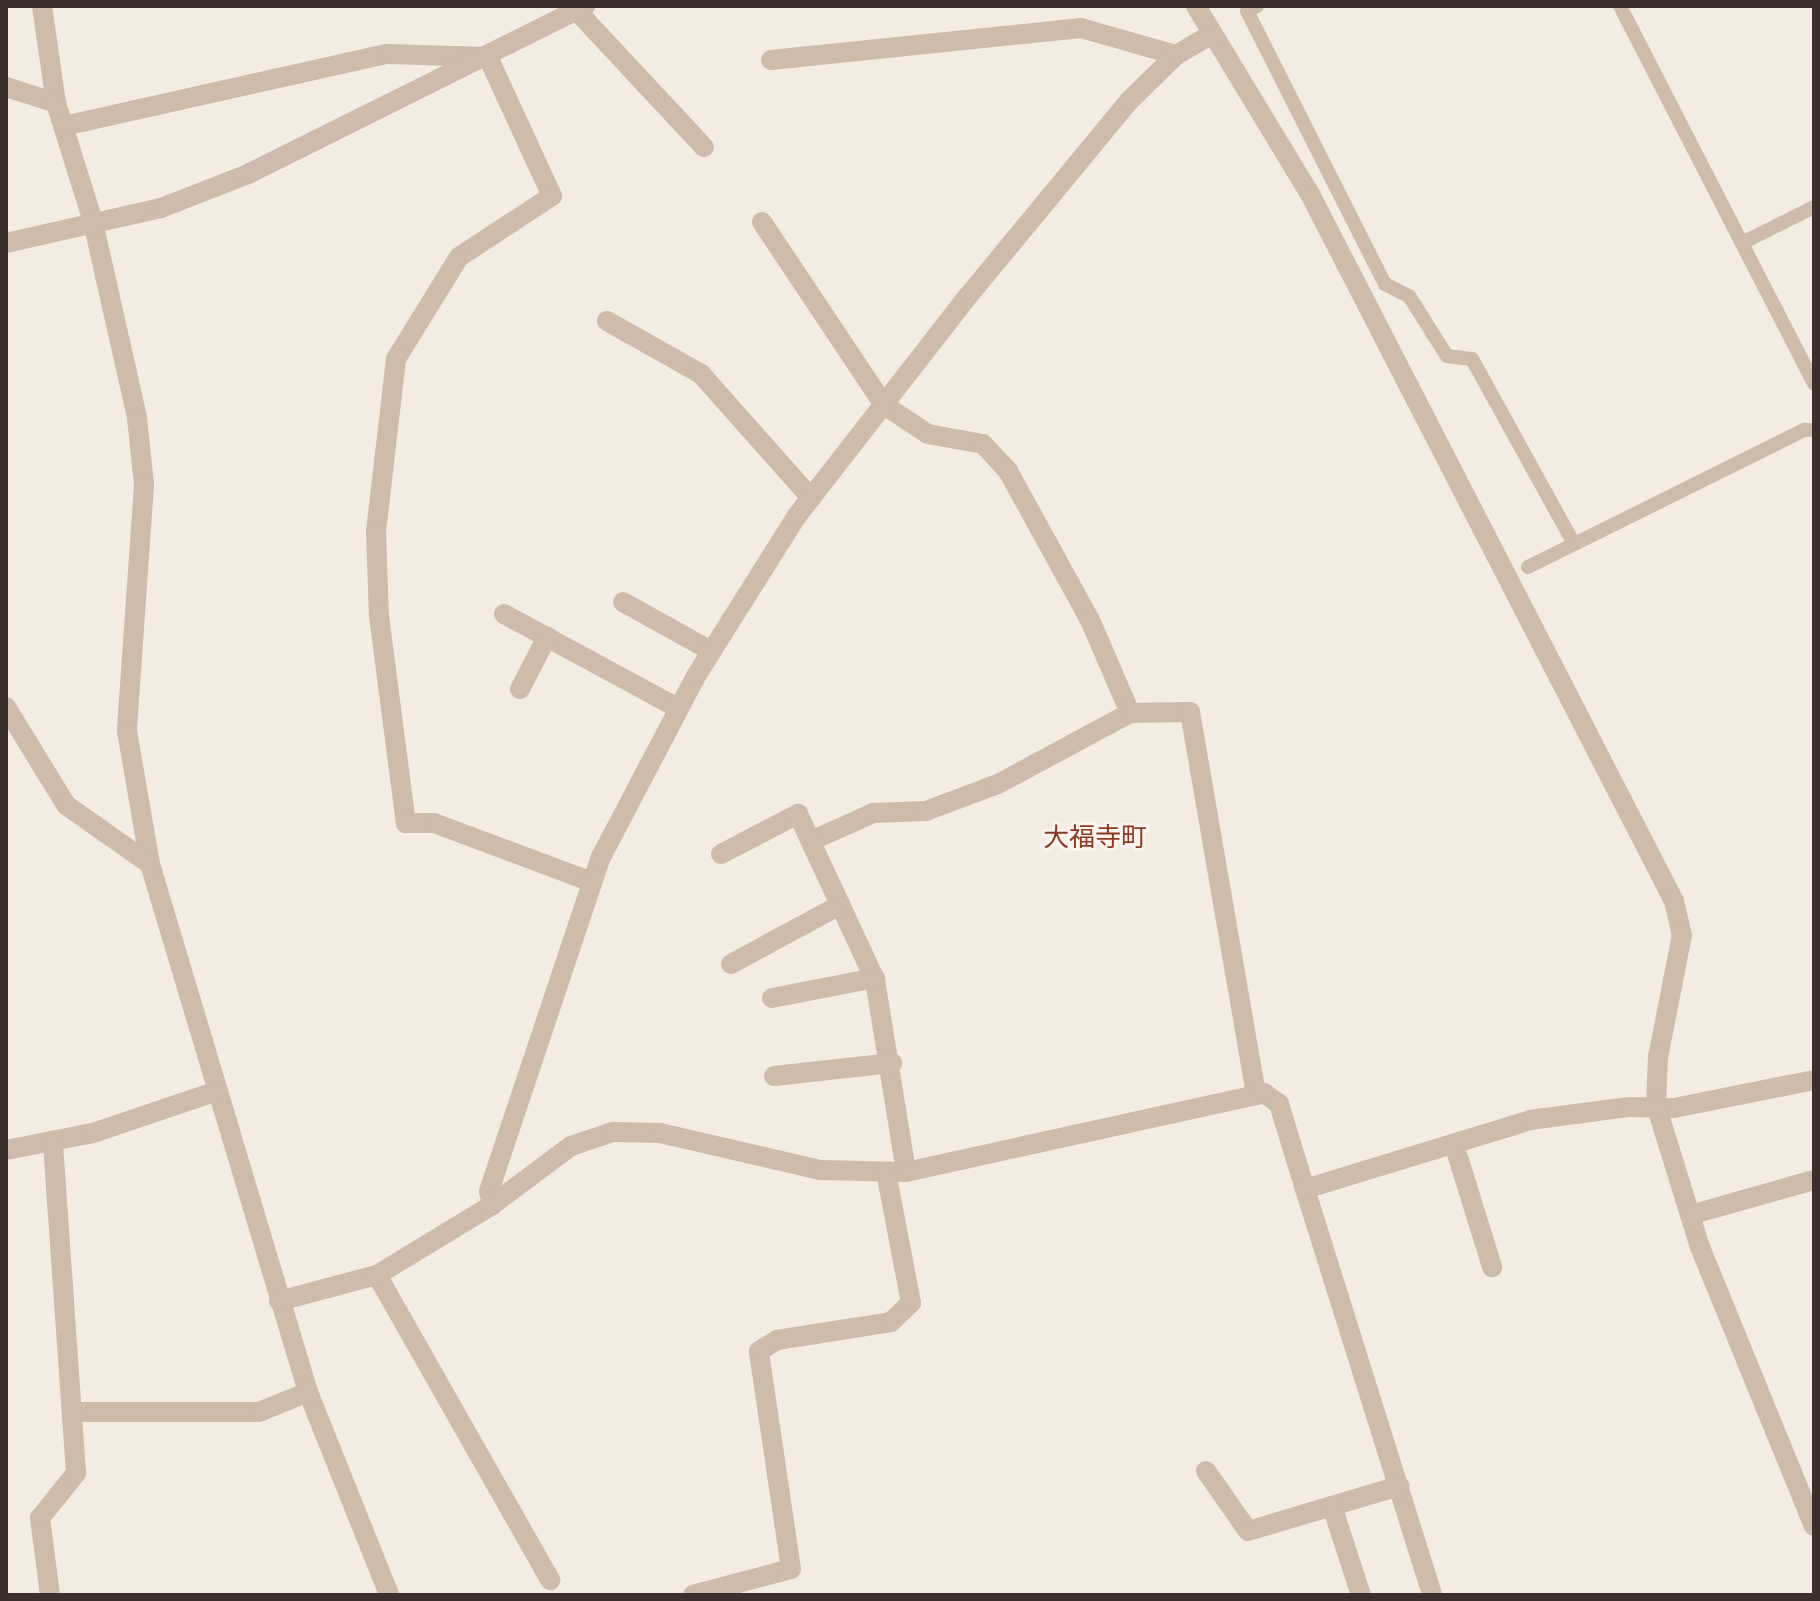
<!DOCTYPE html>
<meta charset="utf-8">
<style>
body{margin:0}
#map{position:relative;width:1820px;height:1601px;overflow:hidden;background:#f4ebe1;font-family:"Open Sans","Noto Sans JP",sans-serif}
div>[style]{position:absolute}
.service>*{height:14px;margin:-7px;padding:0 7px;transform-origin:7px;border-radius:7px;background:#cdbbac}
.minor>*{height:20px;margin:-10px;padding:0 10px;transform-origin:10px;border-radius:10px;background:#cdbbac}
.tertiary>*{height:20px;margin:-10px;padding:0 10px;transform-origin:10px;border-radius:10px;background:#cdbbac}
span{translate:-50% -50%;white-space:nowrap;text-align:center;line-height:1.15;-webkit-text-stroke:6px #fbf5ee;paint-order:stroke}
.quarter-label{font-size:26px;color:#8c3b22}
.frame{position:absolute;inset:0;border:8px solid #3b302b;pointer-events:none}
</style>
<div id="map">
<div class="service">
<i style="left:1257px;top:6px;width:11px;rotate:153deg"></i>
<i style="left:1247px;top:11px;width:306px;rotate:63.2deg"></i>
<i style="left:1385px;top:284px;width:27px;rotate:27deg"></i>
<i style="left:1409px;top:296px;width:71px;rotate:57.7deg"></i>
<i style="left:1447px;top:356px;width:25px;rotate:7deg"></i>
<i style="left:1472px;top:359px;width:211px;rotate:61.1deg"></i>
<i style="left:1620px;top:6px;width:425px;rotate:62.8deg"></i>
<i style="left:1742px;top:243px;width:80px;rotate:-26.6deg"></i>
<i style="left:1528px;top:567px;width:308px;rotate:-26.4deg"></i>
<i style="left:1804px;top:430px;width:10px"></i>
</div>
<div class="minor">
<i style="left:42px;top:6px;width:98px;rotate:81.8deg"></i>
<i style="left:1196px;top:6px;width:220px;rotate:58.8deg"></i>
<i style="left:1310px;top:194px;width:795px;rotate:62.76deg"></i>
<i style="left:1674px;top:901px;width:35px;rotate:77deg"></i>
<i style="left:1682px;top:935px;width:124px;rotate:101.1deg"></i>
<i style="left:1658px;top:1057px;width:48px;rotate:92.4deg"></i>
<i style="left:1656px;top:1105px;width:149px;rotate:72.8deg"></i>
<i style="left:1700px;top:1247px;width:301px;rotate:67.8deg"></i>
<i style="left:577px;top:11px;width:186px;rotate:47deg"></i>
<i style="left:771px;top:60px;width:312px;rotate:-5.9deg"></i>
<i style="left:1081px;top:28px;width:99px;rotate:15.9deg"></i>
<i style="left:6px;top:87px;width:52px;rotate:17.7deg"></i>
<i style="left:56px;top:103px;width:125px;rotate:72.7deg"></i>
<i style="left:93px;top:222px;width:201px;rotate:77.3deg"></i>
<i style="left:137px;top:418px;width:67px;rotate:84deg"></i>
<i style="left:144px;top:485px;width:247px;rotate:94deg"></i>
<i style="left:127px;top:731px;width:135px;rotate:80.2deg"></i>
<i style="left:150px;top:864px;width:551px;rotate:73.34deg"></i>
<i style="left:308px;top:1392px;width:219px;rotate:68.2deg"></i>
<i style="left:64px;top:126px;width:330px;rotate:-12.6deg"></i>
<i style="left:386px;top:54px;width:102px;rotate:1.7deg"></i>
<i style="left:488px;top:57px;width:153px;rotate:65.3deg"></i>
<i style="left:552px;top:196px;width:111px;rotate:146.7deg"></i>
<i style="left:459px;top:257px;width:120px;rotate:121.7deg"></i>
<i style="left:396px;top:359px;width:174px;rotate:96.6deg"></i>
<i style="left:376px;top:532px;width:84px;rotate:88deg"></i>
<i style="left:379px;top:616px;width:209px;rotate:82.6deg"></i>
<i style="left:406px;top:823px;width:28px"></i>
<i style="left:434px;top:823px;width:169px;rotate:20.5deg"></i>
<i style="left:762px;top:222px;width:220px;rotate:56.3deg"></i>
<i style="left:884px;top:405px;width:53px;rotate:33.4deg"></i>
<i style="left:928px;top:434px;width:56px;rotate:10.3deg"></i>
<i style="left:983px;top:444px;width:37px;rotate:47deg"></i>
<i style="left:1008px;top:471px;width:170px;rotate:61.2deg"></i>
<i style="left:1090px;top:620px;width:101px;rotate:66.7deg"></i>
<i style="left:607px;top:321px;width:108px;rotate:29.4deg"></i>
<i style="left:701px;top:374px;width:166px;rotate:48.4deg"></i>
<i style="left:623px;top:602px;width:101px;rotate:29.1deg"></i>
<i style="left:504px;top:614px;width:198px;rotate:28.4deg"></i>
<i style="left:520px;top:689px;width:59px;rotate:-62.6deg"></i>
<i style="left:6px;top:707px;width:115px;rotate:58.5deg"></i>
<i style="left:66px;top:805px;width:103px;rotate:35.1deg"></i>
<i style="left:811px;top:841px;width:68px;rotate:-24.3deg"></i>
<i style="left:873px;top:813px;width:53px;rotate:-2.2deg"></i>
<i style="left:926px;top:811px;width:77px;rotate:-20.6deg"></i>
<i style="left:998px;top:784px;width:150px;rotate:-28.3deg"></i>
<i style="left:1130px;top:713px;width:60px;rotate:-1deg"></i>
<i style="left:1190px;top:712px;width:389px;rotate:80.2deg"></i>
<i style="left:721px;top:854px;width:87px;rotate:-27.5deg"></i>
<i style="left:798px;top:814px;width:183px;rotate:65.1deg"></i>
<i style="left:875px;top:980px;width:194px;rotate:80.8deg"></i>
<i style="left:731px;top:964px;width:124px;rotate:-28.4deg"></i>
<i style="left:772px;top:998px;width:105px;rotate:-11deg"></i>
<i style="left:774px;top:1076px;width:119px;rotate:-6.3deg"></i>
<i style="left:1454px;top:1144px;width:129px;rotate:72.8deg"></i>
<i style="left:6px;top:1150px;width:89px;rotate:-11.1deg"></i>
<i style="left:93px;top:1133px;width:131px;rotate:-18.7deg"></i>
<i style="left:1305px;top:1189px;width:425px;rotate:72.6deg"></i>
<i style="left:492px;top:1205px;width:14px;rotate:-102deg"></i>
<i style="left:489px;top:1191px;width:352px;rotate:-71.5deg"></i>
<i style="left:601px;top:857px;width:204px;rotate:-62.3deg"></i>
<i style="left:696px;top:676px;width:188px;rotate:-57.8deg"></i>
<i style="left:796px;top:517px;width:281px;rotate:-52.1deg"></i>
<i style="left:969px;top:295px;width:251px;rotate:-50.5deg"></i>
<i style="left:1129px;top:101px;width:66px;rotate:-44.4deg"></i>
<i style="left:1176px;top:55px;width:38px;rotate:-30deg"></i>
<i style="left:1690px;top:1215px;width:129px;rotate:-15.8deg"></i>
<i style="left:377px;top:1275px;width:351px;rotate:60.4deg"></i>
<i style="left:279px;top:1301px;width:101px;rotate:-14.9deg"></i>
<i style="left:377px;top:1275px;width:135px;rotate:-31.3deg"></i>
<i style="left:492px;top:1205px;width:99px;rotate:-36.8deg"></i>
<i style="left:571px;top:1146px;width:44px;rotate:-18.4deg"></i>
<i style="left:613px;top:1132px;width:47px;rotate:1.2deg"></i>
<i style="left:660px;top:1133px;width:164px;rotate:13deg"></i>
<i style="left:820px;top:1170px;width:86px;rotate:1.3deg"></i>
<i style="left:906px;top:1172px;width:367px;rotate:-12.4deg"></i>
<i style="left:1264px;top:1093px;width:19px;rotate:36deg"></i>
<i style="left:1279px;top:1104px;width:89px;rotate:73deg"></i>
<i style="left:1305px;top:1189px;width:235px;rotate:-17deg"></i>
<i style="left:1530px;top:1120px;width:100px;rotate:-7.5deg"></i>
<i style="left:1629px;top:1107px;width:45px;rotate:1.3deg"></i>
<i style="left:1674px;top:1108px;width:143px;rotate:-11.3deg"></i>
<i style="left:72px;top:1412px;width:187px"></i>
<i style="left:259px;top:1412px;width:53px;rotate:-22.2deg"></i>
<i style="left:1206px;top:1471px;width:73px;rotate:55deg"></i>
<i style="left:1248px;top:1531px;width:158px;rotate:-16.6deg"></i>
<i style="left:1332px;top:1506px;width:94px;rotate:72deg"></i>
<i style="left:50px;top:1595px;width:78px;rotate:-97.4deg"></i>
<i style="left:40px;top:1518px;width:58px;rotate:-51.3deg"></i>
<i style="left:76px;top:1473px;width:333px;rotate:-94deg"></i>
<i style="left:693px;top:1595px;width:101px;rotate:-14.9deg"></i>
<i style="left:791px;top:1569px;width:220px;rotate:-98.4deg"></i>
<i style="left:759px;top:1351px;width:21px;rotate:-31deg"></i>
<i style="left:777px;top:1340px;width:115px;rotate:-9deg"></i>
<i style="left:891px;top:1322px;width:28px;rotate:-44deg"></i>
<i style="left:911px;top:1303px;width:133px;rotate:-100.8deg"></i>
</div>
<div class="tertiary">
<i style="left:6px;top:243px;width:159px;rotate:-12.7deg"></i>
<i style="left:161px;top:208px;width:93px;rotate:-21.3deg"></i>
<i style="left:248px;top:174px;width:377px;rotate:-26.5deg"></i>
</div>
<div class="quarter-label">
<span style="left:1095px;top:837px">大福寺町</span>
</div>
<div class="frame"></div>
</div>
